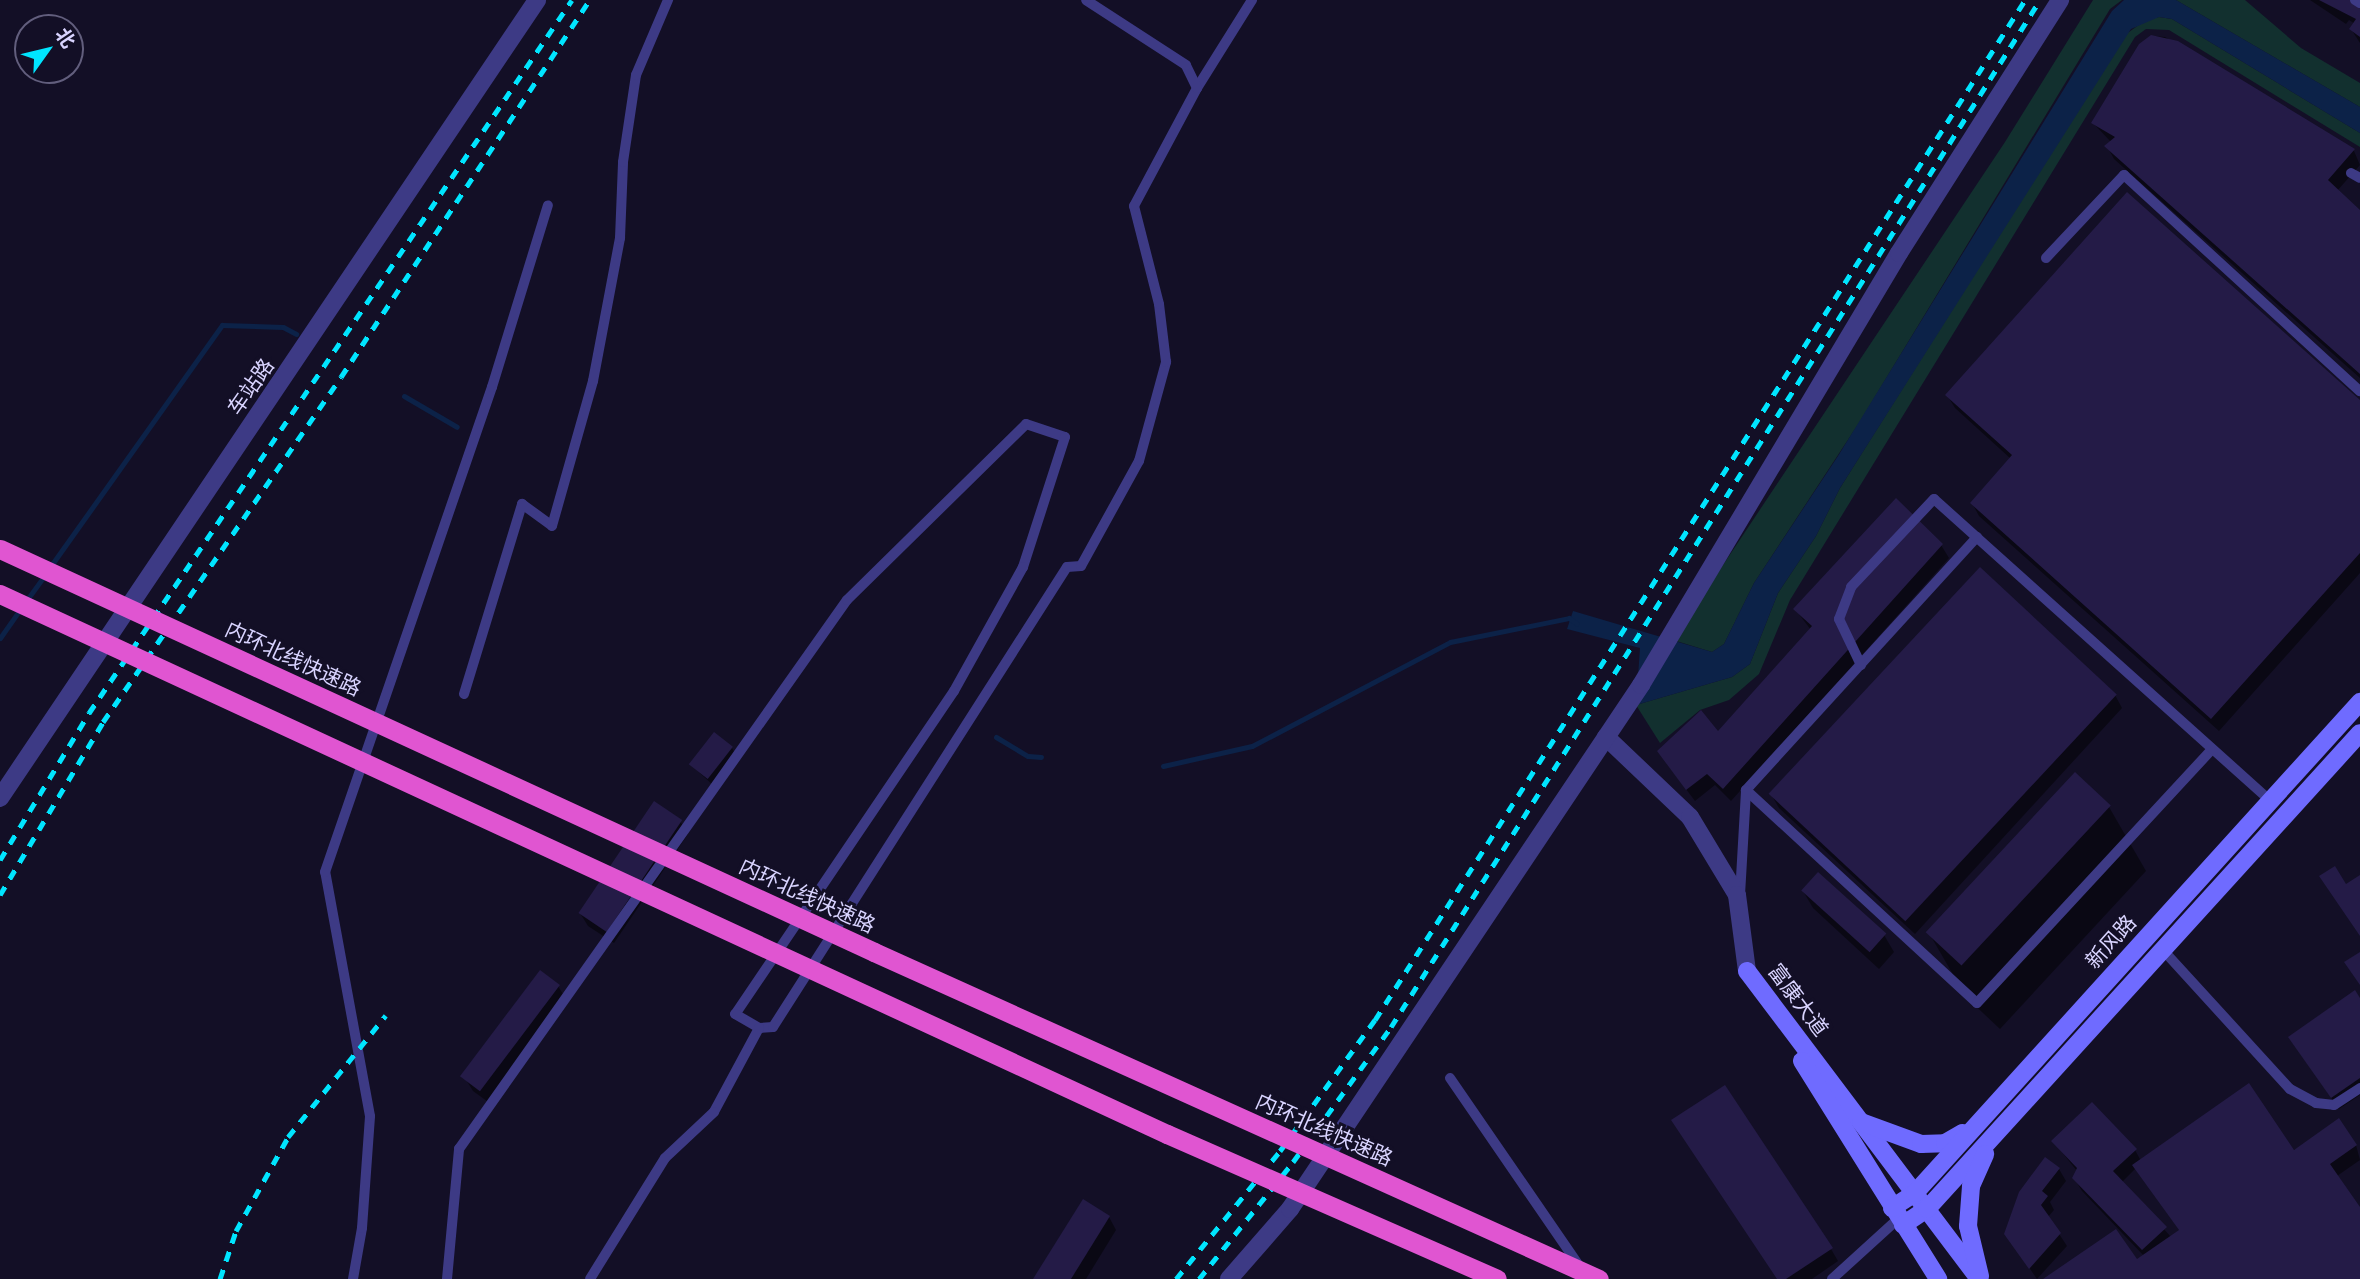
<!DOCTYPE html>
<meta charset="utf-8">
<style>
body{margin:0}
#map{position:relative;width:2360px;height:1279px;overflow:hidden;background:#130f26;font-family:Karla,"Noto Sans SC",sans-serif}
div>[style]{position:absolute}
.green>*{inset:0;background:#12302f}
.water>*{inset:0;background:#0c2248}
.shadow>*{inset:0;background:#0007}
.stream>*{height:5px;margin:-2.5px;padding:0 2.5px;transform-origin:2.5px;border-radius:2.5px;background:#0c2248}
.building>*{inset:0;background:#241b47;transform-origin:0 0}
.service>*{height:10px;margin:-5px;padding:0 5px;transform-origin:5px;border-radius:5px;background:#3d3a85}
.minor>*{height:18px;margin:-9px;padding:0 9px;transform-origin:9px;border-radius:9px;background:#3d3a85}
.tertiary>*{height:18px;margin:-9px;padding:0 9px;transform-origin:9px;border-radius:9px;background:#3d3a85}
.secondary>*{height:18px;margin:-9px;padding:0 9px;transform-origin:9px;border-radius:9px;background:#6f6bff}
.rail>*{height:5px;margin-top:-2.5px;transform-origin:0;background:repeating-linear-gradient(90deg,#00e5ff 0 10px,transparent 0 19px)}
.trunk-bridge>*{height:19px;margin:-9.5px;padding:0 9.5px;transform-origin:9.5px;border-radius:9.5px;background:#e055d1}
span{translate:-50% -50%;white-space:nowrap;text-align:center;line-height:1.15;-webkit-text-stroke:6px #130f26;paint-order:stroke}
.street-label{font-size:21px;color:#d9d4ff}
.north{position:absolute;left:14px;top:14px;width:70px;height:70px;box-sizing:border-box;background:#130f26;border:2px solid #625e7d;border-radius:50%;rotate:56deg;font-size:19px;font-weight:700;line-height:28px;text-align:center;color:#d9d4ff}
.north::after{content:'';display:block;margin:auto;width:24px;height:32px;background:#00e5ff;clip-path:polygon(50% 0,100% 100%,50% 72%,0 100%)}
</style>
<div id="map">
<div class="green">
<i style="clip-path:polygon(2093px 0,2122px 0,2110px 9px,1859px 423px,1754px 583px,1724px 644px,1712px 652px,1673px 640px,2005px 142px)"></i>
<i style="clip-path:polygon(2176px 0,2245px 0,2301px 48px,2360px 83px,2360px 107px)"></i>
<i style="clip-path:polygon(2159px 17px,2172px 19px,2360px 133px,2360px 147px,2169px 30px,2146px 29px,2135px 37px,1790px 600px,1759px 674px,1729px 700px,1700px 710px,1660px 743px,1636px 705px,1732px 677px,1750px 664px,1778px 593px,1816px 536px,1840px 488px,2125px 35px,2144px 21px)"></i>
</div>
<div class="water">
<i style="clip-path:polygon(2124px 0,2176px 0,2360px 107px,2360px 133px,2172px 19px,2159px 17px,2131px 29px,1840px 488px,1816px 536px,1778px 593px,1750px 664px,1732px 677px,1636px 705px,1640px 648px,1567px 629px,1573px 611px,1712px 652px,1724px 644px,1754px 583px,1838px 456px,2112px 11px)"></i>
</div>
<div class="shadow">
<i style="clip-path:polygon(2310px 0,2350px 0,2360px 7px,2360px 43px,2351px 29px,2355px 24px,2349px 20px,2346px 24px)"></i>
<i style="clip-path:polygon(2152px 36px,2165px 37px,2354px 151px,2360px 165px,2337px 191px,2360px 213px,2360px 378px,2114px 159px,2107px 146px,2111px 142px,2093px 123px)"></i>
<i style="clip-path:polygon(1947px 395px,2360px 403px,2360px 573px,2219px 731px,1979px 516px,1972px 503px,2011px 459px,1955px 408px)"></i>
<i style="clip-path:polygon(1941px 545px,1949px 558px,1731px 801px,1715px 785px,1695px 801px,1667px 764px,1718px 734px,1811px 630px,1795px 609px)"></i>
<i style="clip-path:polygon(2115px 695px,2122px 708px,1915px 934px,1779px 808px,1772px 796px)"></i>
<i style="clip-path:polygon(732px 748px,737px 756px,714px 786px,691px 765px)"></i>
<i style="clip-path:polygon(2109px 807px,2146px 871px,2000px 1029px,1966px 997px,1929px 933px)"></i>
<i style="clip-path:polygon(680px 821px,688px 834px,614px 943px,588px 926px,580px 913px)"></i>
<i style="clip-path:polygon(1803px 891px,1884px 935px,1894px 952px,1879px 969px,1813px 908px)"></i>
<i style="clip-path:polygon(558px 986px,566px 999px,491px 1104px,473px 1091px,465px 1078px)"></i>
<i style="clip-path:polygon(2360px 1001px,2360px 1095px,2339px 1109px,2298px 1050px)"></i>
<i style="clip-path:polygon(evenodd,2053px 1141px,2135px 1150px,2141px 1161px,2356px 1145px,2360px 1160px,2337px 1176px,2360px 1210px,2360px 1279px,2046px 1279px,2136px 1261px,2144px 1256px,2082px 1191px,2074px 1178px,2077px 1171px,2053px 1141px,2136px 1168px,2180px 1231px,2171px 1237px,2122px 1182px,2136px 1168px)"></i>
<i style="clip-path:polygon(2059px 1169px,2066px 1181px,2050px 1202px,2054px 1210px,2048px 1217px,2067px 1246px,2037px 1279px,2006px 1234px)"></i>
<i style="clip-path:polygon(1109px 1217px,1116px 1230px,1086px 1279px,1035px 1279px)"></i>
<i style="clip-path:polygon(1831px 1249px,1838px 1261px,1812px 1279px,1778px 1279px)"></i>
</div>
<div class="stream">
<i style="left:404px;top:396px;width:61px;rotate:30.3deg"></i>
<i style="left:50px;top:567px;width:297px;rotate:-54.6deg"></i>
<i style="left:222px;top:325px;width:61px;rotate:1.9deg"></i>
<i style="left:283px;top:327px;width:15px;rotate:28deg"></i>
<i style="left:26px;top:601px;width:32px;rotate:-54deg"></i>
<i style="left:0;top:638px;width:35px;rotate:-55deg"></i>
<i style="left:996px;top:737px;width:37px;rotate:31deg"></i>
<i style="left:1028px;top:756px;width:13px;rotate:4deg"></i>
<i style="left:1163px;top:766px;width:91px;rotate:-12.7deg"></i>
<i style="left:1252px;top:746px;width:224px;rotate:-27.7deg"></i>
<i style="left:1450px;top:642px;width:121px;rotate:-11.4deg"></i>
<i style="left:1569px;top:618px;width:9px;rotate:36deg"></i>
</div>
<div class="building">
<i style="clip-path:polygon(2319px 0,2350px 0,2360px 7px,2360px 37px,2349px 29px,2356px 19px)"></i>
<i style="clip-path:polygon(2151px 35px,2178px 41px,2355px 149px,2328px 180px,2360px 210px,2360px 374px,2104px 146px,2115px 137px,2091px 123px,2139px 44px)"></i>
<i style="clip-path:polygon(2127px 192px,2360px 400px,2360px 553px,2211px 719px,1970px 503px,2012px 455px,1945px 395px)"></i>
<i style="clip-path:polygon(1896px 498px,1943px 544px,1723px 789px,1707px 774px,1686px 790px,1657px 751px,1701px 710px,1718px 731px,1812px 626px,1793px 609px)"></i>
<i style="left:1980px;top:567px;width:187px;height:310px;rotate:43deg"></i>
<i style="left:714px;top:732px;width:24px;height:41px;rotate:38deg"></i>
<i style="left:2075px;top:772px;width:49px;height:219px;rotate:43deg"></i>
<i style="left:654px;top:801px;width:34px;height:135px;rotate:34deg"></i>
<i style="clip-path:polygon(2335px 866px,2346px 884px,2360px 875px,2360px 936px,2319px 876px)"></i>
<i style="left:1818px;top:872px;width:92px;height:25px;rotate:42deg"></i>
<i style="clip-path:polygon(2360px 952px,2360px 985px,2344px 962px)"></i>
<i style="left:540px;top:970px;width:25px;height:133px;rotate:37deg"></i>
<i style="clip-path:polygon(2355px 990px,2360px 998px,2360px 1078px,2331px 1098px,2288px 1037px)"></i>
<i style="clip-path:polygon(2249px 1083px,2294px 1150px,2339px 1118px,2357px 1145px,2330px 1164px,2360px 1207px,2360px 1279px,2043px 1279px,2116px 1229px,2137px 1259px,2179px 1230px,2132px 1165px)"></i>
<i style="clip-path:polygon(1725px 1085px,1833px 1248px,1786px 1279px,1777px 1279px,1671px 1120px)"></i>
<i style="clip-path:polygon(2092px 1102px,2137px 1149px,2113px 1171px,2167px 1227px,2142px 1250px,2072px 1178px,2077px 1168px,2051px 1141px)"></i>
<i style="clip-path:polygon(2045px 1157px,2060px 1168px,2042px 1191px,2048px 1196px,2041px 1205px,2061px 1233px,2029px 1269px,2004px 1234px,2019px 1192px)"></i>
<i style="clip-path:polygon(1083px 1199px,1110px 1216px,1071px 1279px,1033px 1279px)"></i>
</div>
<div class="service">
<i style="left:2355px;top:0;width:6px;rotate:31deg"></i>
<i style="left:1197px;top:88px;width:104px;rotate:-58deg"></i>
<i style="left:2351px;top:173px;width:10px;rotate:29deg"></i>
<i style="left:2046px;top:258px;width:114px;rotate:-46.8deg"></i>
<i style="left:2124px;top:175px;width:320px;rotate:42.5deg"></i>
<i style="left:1977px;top:537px;width:343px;rotate:132.4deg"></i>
<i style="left:1746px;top:790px;width:314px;rotate:42.7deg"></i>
<i style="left:1977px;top:1003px;width:346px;rotate:-47.2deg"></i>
<i style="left:1861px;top:665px;width:51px;rotate:-115.6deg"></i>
<i style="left:1839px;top:619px;width:34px;rotate:-69deg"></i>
<i style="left:1851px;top:587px;width:121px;rotate:-46.7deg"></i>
<i style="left:1934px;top:499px;width:452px;rotate:41.9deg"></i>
<i style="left:464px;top:694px;width:199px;rotate:-73deg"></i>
<i style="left:522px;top:504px;width:37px;rotate:36deg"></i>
<i style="left:552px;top:526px;width:151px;rotate:-74.2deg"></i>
<i style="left:593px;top:381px;width:146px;rotate:-79.3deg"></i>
<i style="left:620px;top:238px;width:76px;rotate:-87.7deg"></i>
<i style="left:623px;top:162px;width:88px;rotate:-81.5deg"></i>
<i style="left:636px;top:75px;width:82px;rotate:-66.9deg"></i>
<i style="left:1740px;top:895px;width:105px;rotate:-86.7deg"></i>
<i style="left:2163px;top:950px;width:188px;rotate:47.6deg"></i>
<i style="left:2290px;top:1089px;width:30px;rotate:28deg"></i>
<i style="left:2316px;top:1103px;width:18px;rotate:6deg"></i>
<i style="left:2334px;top:1105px;width:31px;rotate:-33deg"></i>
<i style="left:759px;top:1028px;width:14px;rotate:-4deg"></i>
<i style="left:773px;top:1027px;width:546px;rotate:-57.42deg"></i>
<i style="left:1067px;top:567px;width:14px;rotate:-4deg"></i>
<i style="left:1081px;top:566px;width:120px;rotate:-61.1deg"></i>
<i style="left:1139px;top:461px;width:103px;rotate:-74.7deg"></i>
<i style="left:1166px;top:362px;width:58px;rotate:-96.9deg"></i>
<i style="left:1159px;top:304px;width:101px;rotate:-104.3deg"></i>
<i style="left:1134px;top:206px;width:134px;rotate:-61.9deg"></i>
<i style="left:1197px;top:88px;width:25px;rotate:-116deg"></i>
<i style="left:1186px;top:65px;width:119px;rotate:-147deg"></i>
<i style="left:1450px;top:1078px;width:228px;rotate:55.5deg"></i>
<i style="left:353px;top:1279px;width:52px;rotate:-80deg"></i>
<i style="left:362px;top:1228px;width:112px;rotate:-85.9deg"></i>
<i style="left:370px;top:1116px;width:248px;rotate:-100.4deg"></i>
<i style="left:325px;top:872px;width:513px;rotate:-71deg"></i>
<i style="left:492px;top:387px;width:190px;rotate:-72.9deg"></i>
<i style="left:447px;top:1279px;width:131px;rotate:-84.7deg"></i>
<i style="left:459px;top:1149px;width:672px;rotate:-54.75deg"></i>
<i style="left:847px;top:600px;width:251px;rotate:-44.5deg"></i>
<i style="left:1026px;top:424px;width:41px;rotate:18.4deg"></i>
<i style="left:1065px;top:437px;width:137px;rotate:107.9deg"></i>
<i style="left:1023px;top:567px;width:142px;rotate:119.1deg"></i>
<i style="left:954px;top:691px;width:390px;rotate:124.1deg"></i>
<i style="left:735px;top:1014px;width:28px;rotate:30deg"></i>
<i style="left:759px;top:1028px;width:95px;rotate:118.2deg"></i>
<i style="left:714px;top:1112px;width:67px;rotate:136.8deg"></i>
<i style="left:665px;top:1158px;width:142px;rotate:121.8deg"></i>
<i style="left:1832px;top:1279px;width:91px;rotate:-42.3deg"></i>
</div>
<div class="minor">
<i style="left:1606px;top:737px;width:116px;rotate:43.6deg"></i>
<i style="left:1690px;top:817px;width:91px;rotate:58.9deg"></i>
<i style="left:1737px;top:895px;width:77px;rotate:82.5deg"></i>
<i style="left:1229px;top:1279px;width:93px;rotate:-48.9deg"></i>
<i style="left:1290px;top:1209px;width:631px;rotate:-56.18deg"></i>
<i style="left:1641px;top:685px;width:503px;rotate:-59.15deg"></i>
<i style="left:1899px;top:253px;width:300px;rotate:-57.5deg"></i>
</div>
<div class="tertiary">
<i style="left:0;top:798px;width:962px;rotate:-56.06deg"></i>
</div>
<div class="secondary">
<i style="left:1747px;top:971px;width:386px;rotate:53deg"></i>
<i style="left:1802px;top:1061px;width:257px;rotate:58deg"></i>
<i style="left:1861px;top:1122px;width:64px;rotate:20.1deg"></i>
<i style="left:1921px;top:1144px;width:24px;rotate:-2deg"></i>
<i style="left:1945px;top:1143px;width:20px;rotate:-30deg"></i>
<i style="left:1892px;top:1208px;width:27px;rotate:-33deg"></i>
<i style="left:1915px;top:1193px;width:663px;rotate:-47.81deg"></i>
<i style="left:1903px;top:1225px;width:29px;rotate:-34deg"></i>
<i style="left:1927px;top:1209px;width:643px;rotate:-47.71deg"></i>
<i style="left:1980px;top:1276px;width:51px;rotate:-103.5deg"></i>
<i style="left:1968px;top:1226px;width:40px;rotate:-85.7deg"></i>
<i style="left:1971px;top:1186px;width:35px;rotate:-66deg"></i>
</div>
<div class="rail">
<i style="left:0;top:860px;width:172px;rotate:-58.8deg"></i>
<i style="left:89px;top:713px;width:861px;rotate:-55.89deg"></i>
<i style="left:0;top:895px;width:201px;rotate:-59.2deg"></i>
<i style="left:103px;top:722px;width:419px;rotate:-55.4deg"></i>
<i style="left:341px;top:377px;width:452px;rotate:-56.6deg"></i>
<i style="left:220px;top:1279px;width:51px;rotate:-71.6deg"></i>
<i style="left:236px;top:1231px;width:107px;rotate:-61deg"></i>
<i style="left:288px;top:1137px;width:156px;rotate:-51.2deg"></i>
<i style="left:1176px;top:1279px;width:165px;rotate:-50.9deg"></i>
<i style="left:1280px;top:1151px;width:162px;rotate:-54.1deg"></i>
<i style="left:1375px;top:1020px;width:1210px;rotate:-57.49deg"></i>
<i style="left:1199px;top:1279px;width:150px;rotate:-51.2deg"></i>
<i style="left:1293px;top:1162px;width:167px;rotate:-54deg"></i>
<i style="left:1391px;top:1027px;width:1215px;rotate:-57.71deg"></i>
</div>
<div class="trunk-bridge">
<i style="left:0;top:549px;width:962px;rotate:24.75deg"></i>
<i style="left:874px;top:952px;width:795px;rotate:24.28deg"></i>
<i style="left:0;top:594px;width:1286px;rotate:24.83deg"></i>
<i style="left:1167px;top:1134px;width:360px;rotate:23.7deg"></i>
</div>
<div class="street-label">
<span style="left:251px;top:387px;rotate:-55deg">车站路</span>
<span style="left:293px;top:659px;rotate:25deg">内环北线快速路</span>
<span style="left:807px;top:896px;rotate:25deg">内环北线快速路</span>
<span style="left:2111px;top:942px;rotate:-48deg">新风路</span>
<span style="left:1798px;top:1000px;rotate:53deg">富康大道</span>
<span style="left:1324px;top:1130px;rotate:24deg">内环北线快速路</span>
</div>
<div class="north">北</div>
</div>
